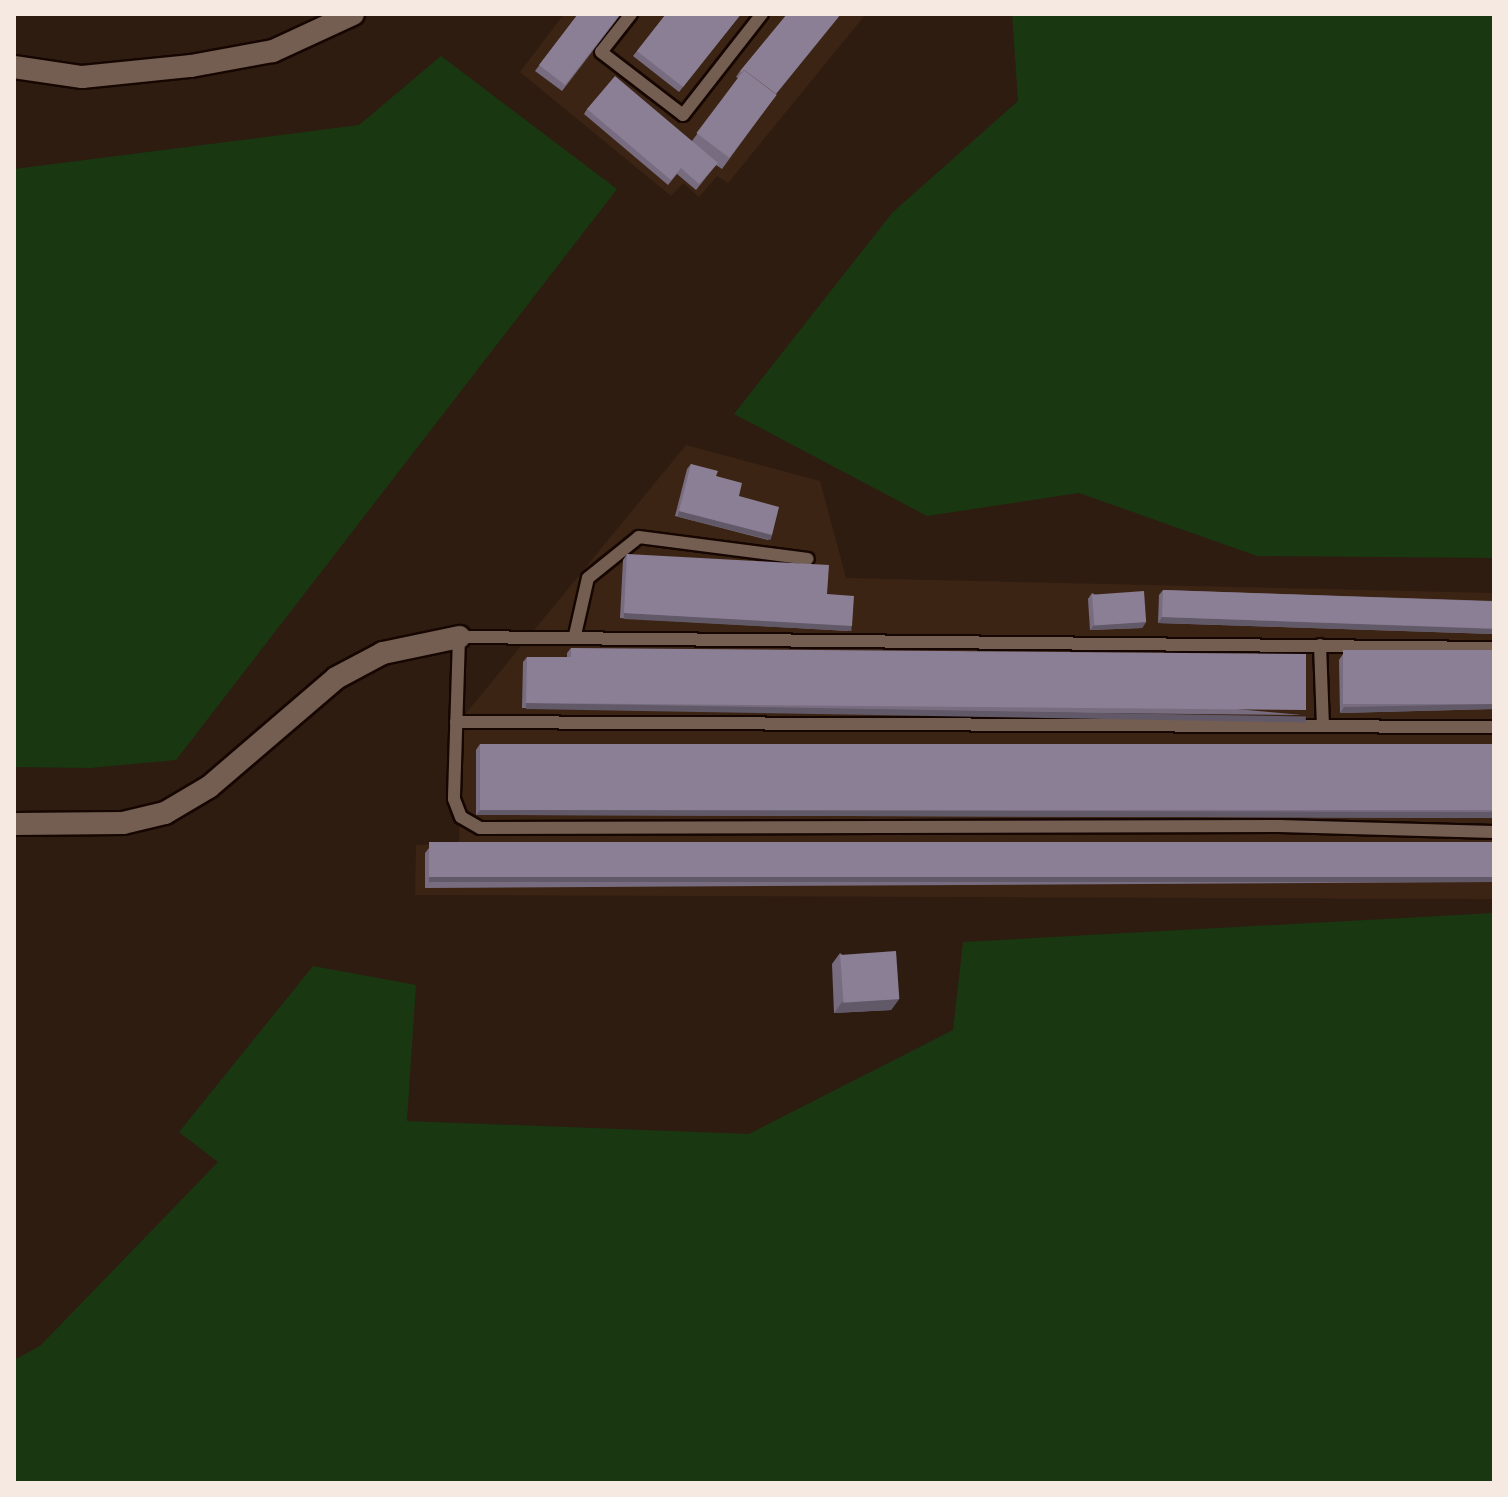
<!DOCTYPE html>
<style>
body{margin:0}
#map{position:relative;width:1508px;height:1497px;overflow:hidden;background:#2e1c11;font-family:Lato,sans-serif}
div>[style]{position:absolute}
.built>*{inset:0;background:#3c2414}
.green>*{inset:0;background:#193710}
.roads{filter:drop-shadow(2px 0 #160601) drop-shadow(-2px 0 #160601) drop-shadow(0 2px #160601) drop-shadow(0 -2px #160601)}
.service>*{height:12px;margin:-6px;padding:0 6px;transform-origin:6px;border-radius:6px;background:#745e51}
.minor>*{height:22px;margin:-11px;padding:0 11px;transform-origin:11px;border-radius:11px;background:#745e51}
.wall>*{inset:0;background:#786d80}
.shaded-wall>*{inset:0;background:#615968;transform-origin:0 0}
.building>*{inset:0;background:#8b7f95;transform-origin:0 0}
span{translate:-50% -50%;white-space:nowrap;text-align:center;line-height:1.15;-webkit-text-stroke:6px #241308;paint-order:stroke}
.frame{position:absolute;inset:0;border:16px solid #f6e9e1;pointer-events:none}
</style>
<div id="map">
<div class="built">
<i style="clip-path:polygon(564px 14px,866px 14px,728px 183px,717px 176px,699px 197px,683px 183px,671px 196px,520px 72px)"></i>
<i style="clip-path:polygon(686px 445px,820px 481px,846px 578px,1494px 593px,1494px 899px,415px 895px,416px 845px,459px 844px,463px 717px)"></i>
</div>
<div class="green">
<i style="clip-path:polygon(1012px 14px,1494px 14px,1494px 558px,1257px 556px,1079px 493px,927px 516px,734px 414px,892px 213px,1018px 101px)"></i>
<i style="clip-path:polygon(441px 56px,617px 189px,176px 760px,90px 768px,14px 767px,14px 169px,359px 125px)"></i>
<i style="clip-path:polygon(1494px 913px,1494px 1483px,14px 1483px,14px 1360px,40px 1346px,218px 1162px,179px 1132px,313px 966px,416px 985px,407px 1121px,749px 1134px,953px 1030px,963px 942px)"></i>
</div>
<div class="roads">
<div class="service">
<i style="left:631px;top:14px;width:48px;rotate:128.3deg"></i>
<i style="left:601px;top:52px;width:103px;rotate:37.5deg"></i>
<i style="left:683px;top:115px;width:128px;rotate:-52deg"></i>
<i style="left:575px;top:635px;width:58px;rotate:-77.2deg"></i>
<i style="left:588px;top:578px;width:65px;rotate:-38.8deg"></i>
<i style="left:639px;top:537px;width:170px;rotate:7.4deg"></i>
<i style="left:1320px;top:645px;width:81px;rotate:87.9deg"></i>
<i style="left:1494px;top:648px;width:1035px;rotate:-179.39deg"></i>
<i style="left:459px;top:637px;width:162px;rotate:91.8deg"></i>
<i style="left:454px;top:799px;width:19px;rotate:69deg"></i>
<i style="left:461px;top:817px;width:22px;rotate:30deg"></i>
<i style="left:480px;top:828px;width:799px;rotate:-0.14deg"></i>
<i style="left:1279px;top:826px;width:215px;rotate:1.6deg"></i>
<i style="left:456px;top:722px;width:1038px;rotate:0.28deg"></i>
</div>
<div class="minor">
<i style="left:14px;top:67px;width:69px;rotate:8.4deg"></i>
<i style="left:82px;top:77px;width:110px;rotate:-5.8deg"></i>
<i style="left:191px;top:66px;width:83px;rotate:-10.4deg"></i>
<i style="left:273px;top:51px;width:88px;rotate:-24.8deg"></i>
<i style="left:14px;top:824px;width:109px;rotate:-0.5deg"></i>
<i style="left:123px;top:823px;width:43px;rotate:-13.4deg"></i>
<i style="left:165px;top:813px;width:51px;rotate:-30.6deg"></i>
<i style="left:209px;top:787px;width:167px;rotate:-40.6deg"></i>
<i style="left:336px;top:678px;width:53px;rotate:-28deg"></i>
<i style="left:383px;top:653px;width:78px;rotate:-11.9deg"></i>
</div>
</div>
<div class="wall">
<i style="clip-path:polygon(578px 14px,621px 14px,562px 91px,535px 71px)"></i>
<i style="clip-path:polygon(666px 14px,741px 14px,679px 92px,633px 56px)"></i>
<i style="clip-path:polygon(740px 71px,776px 95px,722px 169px,716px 165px,696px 190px,677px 174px,668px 185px,584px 114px,587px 109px,692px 141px,738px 78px,736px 77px)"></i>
<i style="clip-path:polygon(691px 464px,716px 476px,739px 496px,772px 535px,768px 540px,675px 516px,687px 469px)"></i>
<i style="clip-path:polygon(627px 554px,827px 594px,848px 631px,620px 618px,623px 560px)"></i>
<i style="clip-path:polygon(1163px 590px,1494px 601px,1494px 634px,1158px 623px,1159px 595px)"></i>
<i style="clip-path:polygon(1092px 593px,1146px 622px,1142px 628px,1090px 630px,1088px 599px)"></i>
<i style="clip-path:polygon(571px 648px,1302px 715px,522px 708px,523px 662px,527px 657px,567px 657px,567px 653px)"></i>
<i style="clip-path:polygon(1494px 650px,1494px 709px,1340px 713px,1339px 660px,1343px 654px)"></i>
<i style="clip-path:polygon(480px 744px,1494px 747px,1494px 818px,476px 815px,476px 750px)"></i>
<i style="clip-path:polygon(1494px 842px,1494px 882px,425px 888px,425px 853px,429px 848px)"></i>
<i style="clip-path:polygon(840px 953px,899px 999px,891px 1010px,834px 1013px,832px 964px)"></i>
</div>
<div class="shaded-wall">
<i style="left:679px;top:511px;width:96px;height:6px;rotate:14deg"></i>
<i style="left:624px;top:613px;width:228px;height:6px;rotate:3deg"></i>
<i style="clip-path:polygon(1162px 617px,1494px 629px,1494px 634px,1158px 623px)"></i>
<i style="clip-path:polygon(1146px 622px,1142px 628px,1090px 630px,1094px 625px)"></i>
<i style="left:526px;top:703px;width:780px;height:6px;rotate:1deg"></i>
<i style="clip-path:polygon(1494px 704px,1494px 709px,1340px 713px,1344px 707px)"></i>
<i style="clip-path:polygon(480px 810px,1494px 812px,1494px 818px,476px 815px)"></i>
<i style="left:1494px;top:877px;width:5px;height:1065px;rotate:90deg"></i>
<i style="clip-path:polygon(899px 999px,891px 1010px,834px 1013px,842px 1002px)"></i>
</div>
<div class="building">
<i style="clip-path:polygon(578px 14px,620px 14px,565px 85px,539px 65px)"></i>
<i style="clip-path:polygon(666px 14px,741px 14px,683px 87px,637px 51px)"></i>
<i style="clip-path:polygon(787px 14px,841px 14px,776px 94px,744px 70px,742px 73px,740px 71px)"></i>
<i style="left:744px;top:70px;width:41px;height:79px;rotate:37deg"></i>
<i style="clip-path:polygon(615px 76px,718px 163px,699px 184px,681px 168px,671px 180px,587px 109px)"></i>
<i style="clip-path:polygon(691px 464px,718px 471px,716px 476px,742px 483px,739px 496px,779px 507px,772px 535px,679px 511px)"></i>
<i style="clip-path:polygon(627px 554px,829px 565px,827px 594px,854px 596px,852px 626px,624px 613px)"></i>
<i style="left:1163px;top:590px;width:331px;height:27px;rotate:2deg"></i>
<i style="left:1144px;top:591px;width:31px;height:52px;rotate:86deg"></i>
<i style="clip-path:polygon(571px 648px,1306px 654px,1306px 710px,526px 703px,527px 657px,571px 657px)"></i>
<i style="left:1494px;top:650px;width:54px;height:151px;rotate:90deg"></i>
<i style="left:480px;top:744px;width:1014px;height:66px"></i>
<i style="left:1494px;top:842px;width:35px;height:1065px;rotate:90deg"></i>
<i style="left:896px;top:951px;width:48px;height:56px;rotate:86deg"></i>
</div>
<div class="frame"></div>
</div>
